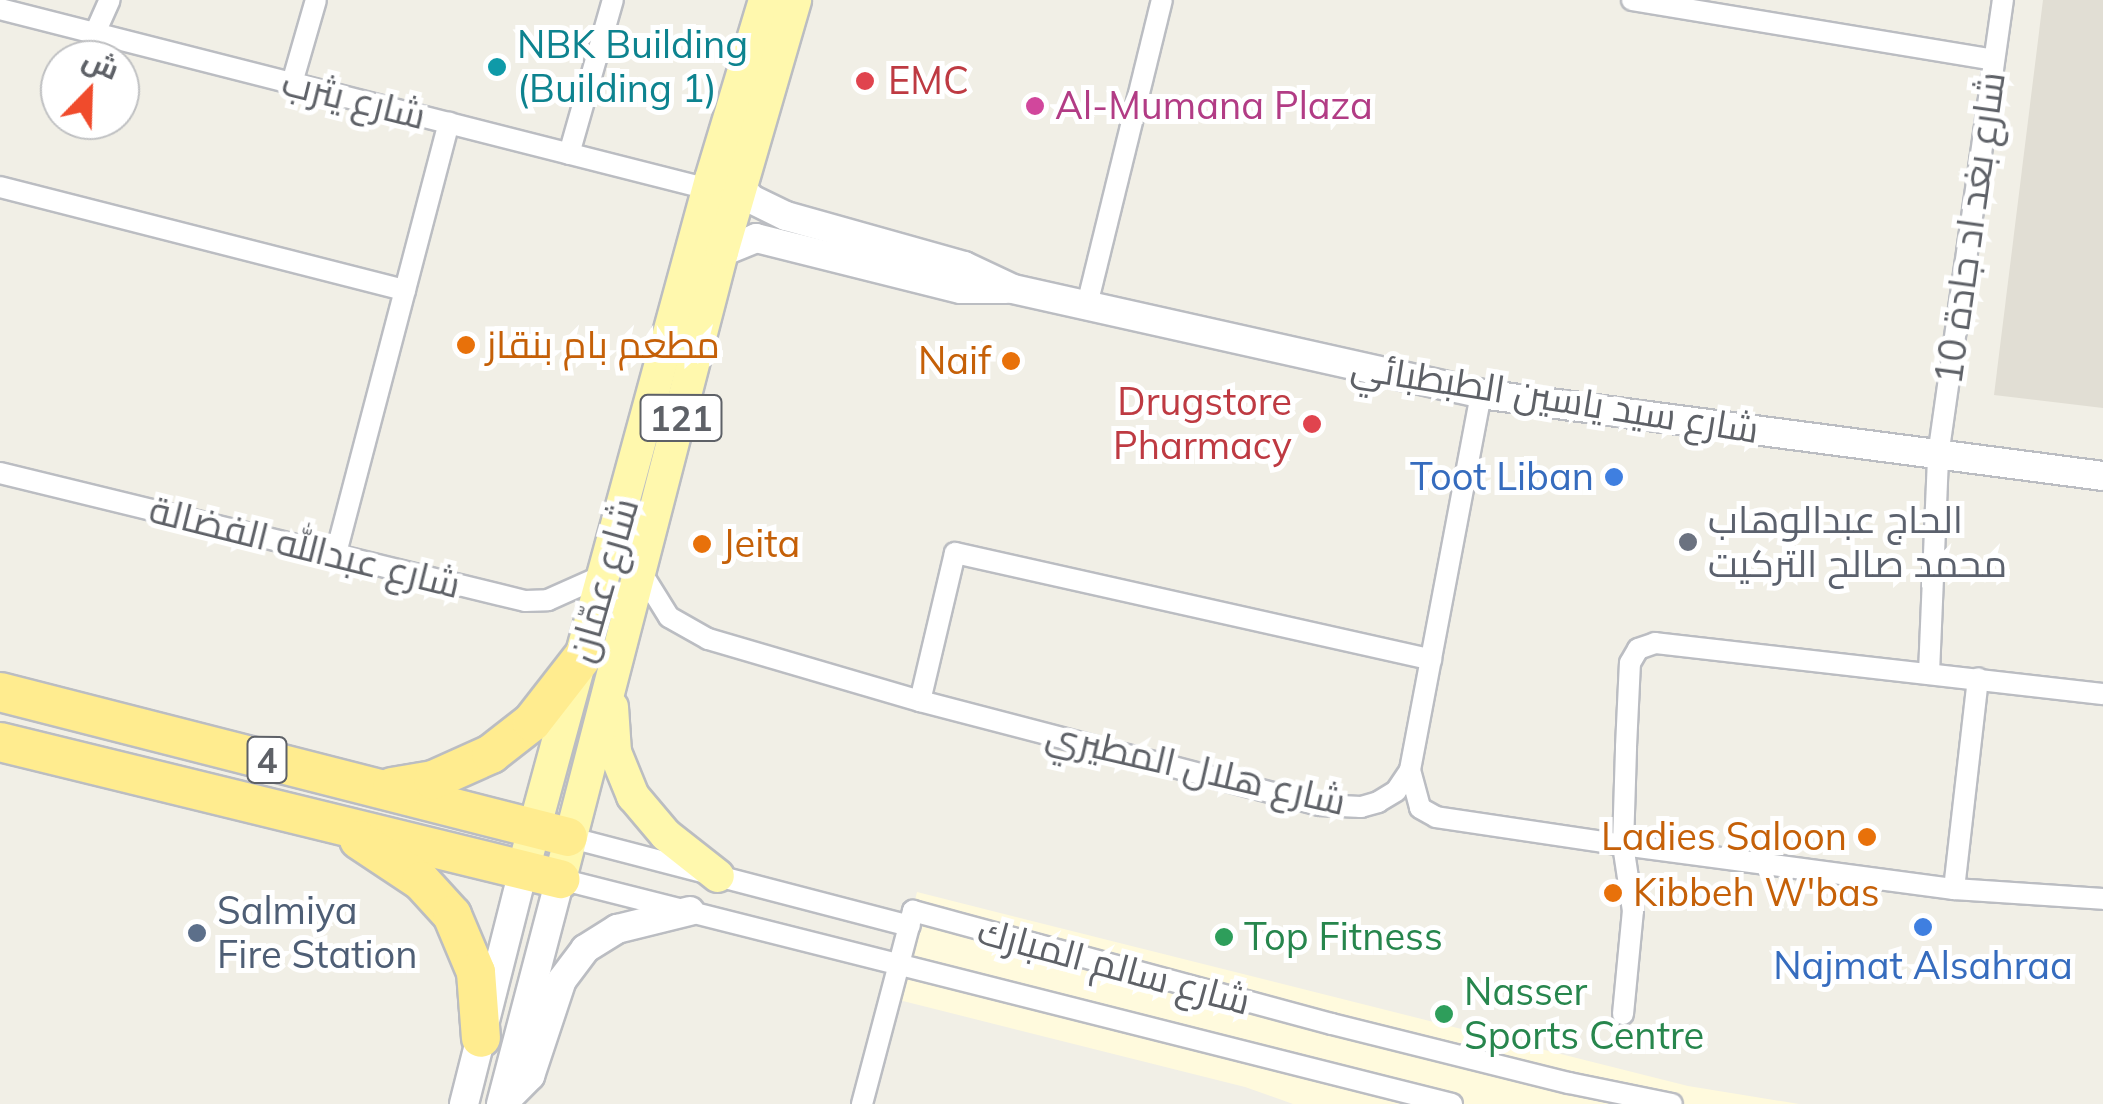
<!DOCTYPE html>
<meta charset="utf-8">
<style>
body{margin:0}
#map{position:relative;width:2103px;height:1104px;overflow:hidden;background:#f1efe6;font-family:Mulish,Cairo,sans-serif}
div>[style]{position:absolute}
.commercial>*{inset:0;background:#fffadd}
.education>*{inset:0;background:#e1ded4}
.roads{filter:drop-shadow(2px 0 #bbbdc2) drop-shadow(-2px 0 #bbbdc2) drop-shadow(0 2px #bbbdc2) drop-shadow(0 -2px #bbbdc2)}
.street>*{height:20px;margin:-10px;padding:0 10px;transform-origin:10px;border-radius:10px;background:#fff}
.secondary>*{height:28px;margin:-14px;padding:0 14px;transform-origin:14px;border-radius:14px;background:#fff}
.primary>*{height:32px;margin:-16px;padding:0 16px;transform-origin:16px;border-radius:16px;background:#fff8ad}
.highway>*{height:38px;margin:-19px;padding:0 19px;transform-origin:19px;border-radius:19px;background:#ffec8f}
.dots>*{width:28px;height:28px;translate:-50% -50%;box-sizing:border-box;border:5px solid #fff;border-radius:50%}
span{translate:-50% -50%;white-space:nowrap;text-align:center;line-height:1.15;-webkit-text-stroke:10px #fff;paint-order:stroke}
.shield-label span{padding:2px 8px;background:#fff;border:2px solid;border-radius:8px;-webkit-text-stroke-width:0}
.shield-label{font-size:35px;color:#5e6167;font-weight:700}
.culture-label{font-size:38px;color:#0d838f}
.left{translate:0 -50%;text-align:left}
.health-label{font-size:38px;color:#be3a42}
.right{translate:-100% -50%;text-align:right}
.street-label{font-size:38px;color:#5e6167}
.hotel-label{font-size:38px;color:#b23c85}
.food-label{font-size:38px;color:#c56008}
.shop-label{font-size:38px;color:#366cbe}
.worship-label{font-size:38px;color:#5b616d}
.service-label{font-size:38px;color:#4e5e75}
.leisure-label{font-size:38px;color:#27864d}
.north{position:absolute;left:40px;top:40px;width:100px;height:100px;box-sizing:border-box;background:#fff;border:2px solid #bfc0c2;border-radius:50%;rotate:23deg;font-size:28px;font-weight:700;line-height:40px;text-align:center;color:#5e6167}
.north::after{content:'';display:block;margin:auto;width:35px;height:45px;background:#f04b2c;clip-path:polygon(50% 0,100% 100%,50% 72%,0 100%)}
</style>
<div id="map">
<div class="commercial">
<i style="clip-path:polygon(917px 892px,1688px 1086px,1799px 1104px,1293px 1104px,1245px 1087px,891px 998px)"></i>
</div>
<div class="education">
<i style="clip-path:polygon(2043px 0,2103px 0,2103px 408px,1994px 395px)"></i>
</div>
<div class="roads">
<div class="street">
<i style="left:1632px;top:0;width:366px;rotate:9.4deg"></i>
<i style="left:0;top:9px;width:731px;rotate:14.26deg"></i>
<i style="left:95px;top:33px;width:36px;rotate:-66deg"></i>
<i style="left:292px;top:83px;width:86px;rotate:-73.9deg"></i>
<i style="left:569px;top:154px;width:160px;rotate:-74.1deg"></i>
<i style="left:0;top:187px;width:418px;rotate:14.3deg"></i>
<i style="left:1086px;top:309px;width:318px;rotate:-76.2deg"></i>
<i style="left:1481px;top:394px;width:383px;rotate:100.7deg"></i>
<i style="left:1410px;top:770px;width:39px;rotate:75deg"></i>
<i style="left:1420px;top:808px;width:18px;rotate:29deg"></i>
<i style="left:1436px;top:817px;width:189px;rotate:8.5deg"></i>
<i style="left:1623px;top:845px;width:334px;rotate:7.6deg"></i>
<i style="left:1954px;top:889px;width:149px;rotate:3.8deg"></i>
<i style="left:0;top:473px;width:540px;rotate:13.7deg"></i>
<i style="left:525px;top:601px;width:23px;rotate:-2deg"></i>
<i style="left:548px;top:600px;width:64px;rotate:-24.1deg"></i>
<i style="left:336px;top:553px;width:445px;rotate:-75.3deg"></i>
<i style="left:641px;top:572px;width:53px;rotate:58.1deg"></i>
<i style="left:669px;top:617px;width:45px;rotate:29.4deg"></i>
<i style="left:708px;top:639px;width:221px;rotate:16.3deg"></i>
<i style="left:920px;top:701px;width:413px;rotate:14.6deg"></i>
<i style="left:1320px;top:805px;width:41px;rotate:2.8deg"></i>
<i style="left:1361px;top:807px;width:18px;rotate:-16deg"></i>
<i style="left:1378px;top:802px;width:21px;rotate:-31deg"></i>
<i style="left:1396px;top:791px;width:25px;rotate:-56deg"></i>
<i style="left:1929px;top:673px;width:217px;rotate:-87.6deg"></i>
<i style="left:1938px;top:456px;width:461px;rotate:-81.9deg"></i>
<i style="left:920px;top:701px;width:152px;rotate:-76.7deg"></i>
<i style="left:955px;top:553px;width:488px;rotate:12.6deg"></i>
<i style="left:568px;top:837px;width:353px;rotate:14.6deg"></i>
<i style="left:560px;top:879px;width:920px;rotate:14.16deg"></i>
<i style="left:1954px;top:889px;width:212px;rotate:-83.5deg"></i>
<i style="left:1623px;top:1014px;width:103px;rotate:-84.5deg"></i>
<i style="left:1633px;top:911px;width:67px;rotate:-98.6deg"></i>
<i style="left:1623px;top:845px;width:98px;rotate:-88.2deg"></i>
<i style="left:1626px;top:747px;width:84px;rotate:-87.3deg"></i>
<i style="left:1630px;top:663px;width:16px;rotate:-60deg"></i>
<i style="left:1638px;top:649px;width:18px;rotate:-19deg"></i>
<i style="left:1655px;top:643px;width:451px;rotate:6.5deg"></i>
<i style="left:862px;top:1104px;width:200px;rotate:-75.2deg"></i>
<i style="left:913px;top:911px;width:434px;rotate:15.1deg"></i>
<i style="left:1332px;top:1024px;width:244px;rotate:14deg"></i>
<i style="left:1569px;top:1083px;width:105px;rotate:11.5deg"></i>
</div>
<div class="secondary">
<i style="left:740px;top:186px;width:17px;rotate:50deg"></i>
<i style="left:751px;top:199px;width:39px;rotate:26deg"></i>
<i style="left:786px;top:216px;width:185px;rotate:15.7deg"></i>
<i style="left:964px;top:266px;width:54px;rotate:25.1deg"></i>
<i style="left:1013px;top:289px;width:480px;rotate:12.6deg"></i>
<i style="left:1481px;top:394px;width:627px;rotate:7.51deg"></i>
<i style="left:722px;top:252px;width:37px;rotate:-22deg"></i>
<i style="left:756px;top:238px;width:211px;rotate:14deg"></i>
<i style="left:961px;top:289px;width:45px"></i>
<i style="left:464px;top:1104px;width:241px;rotate:-75.8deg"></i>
<i style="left:501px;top:1104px;width:233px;rotate:-75.3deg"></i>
<i style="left:502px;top:1104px;width:40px;rotate:-45deg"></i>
<i style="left:530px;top:1076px;width:101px;rotate:-71.6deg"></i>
<i style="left:562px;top:980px;width:39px;rotate:-53deg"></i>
<i style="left:585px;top:949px;width:38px;rotate:-32deg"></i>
<i style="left:617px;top:929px;width:75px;rotate:-13.9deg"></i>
</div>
<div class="primary">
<i style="left:612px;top:707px;width:45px;rotate:86.2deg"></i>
<i style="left:615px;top:752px;width:48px;rotate:67.8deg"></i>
<i style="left:633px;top:796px;width:51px;rotate:49.8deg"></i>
<i style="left:666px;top:835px;width:66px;rotate:38.3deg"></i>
<i style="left:523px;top:870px;width:716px;rotate:-74.78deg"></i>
<i style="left:711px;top:179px;width:187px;rotate:-73.2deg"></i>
<i style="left:560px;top:879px;width:648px;rotate:-75.51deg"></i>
<i style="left:722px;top:252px;width:262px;rotate:-73.8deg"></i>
</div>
<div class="highway">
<i style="left:0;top:692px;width:586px;rotate:14.32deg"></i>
<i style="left:0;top:742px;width:577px;rotate:13.75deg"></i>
<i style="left:392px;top:787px;width:42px;rotate:-9.7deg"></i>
<i style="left:433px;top:780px;width:64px;rotate:-24.1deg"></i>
<i style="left:491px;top:754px;width:52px;rotate:-38deg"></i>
<i style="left:532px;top:722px;width:80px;rotate:-52.1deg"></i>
<i style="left:359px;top:840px;width:74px;rotate:33.5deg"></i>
<i style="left:421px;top:881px;width:46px;rotate:47.6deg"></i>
<i style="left:452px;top:915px;width:62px;rotate:67.2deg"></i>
<i style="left:476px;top:972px;width:66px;rotate:85.7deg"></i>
</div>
</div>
<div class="dots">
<i style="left:497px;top:67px;background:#0f9aa8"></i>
<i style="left:865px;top:81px;background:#e0444e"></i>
<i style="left:1035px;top:106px;background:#d1479c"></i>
<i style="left:466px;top:345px;background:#e8710a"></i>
<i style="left:1011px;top:361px;background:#e8710a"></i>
<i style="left:1312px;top:424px;background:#e0444e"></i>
<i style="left:1614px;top:477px;background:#3f7fe0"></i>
<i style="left:1688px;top:542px;background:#6b7280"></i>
<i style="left:702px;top:544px;background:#e8710a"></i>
<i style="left:1867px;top:837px;background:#e8710a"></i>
<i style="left:1613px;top:893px;background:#e8710a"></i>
<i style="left:1923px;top:927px;background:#3f7fe0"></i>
<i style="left:197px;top:933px;background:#5c6f8a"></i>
<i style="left:1224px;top:937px;background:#2e9e5b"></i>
<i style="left:1444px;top:1014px;background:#2e9e5b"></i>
</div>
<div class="shield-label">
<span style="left:681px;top:418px">121</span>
<span style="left:267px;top:760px">4</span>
</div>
<div class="culture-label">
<span class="left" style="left:517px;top:67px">NBK Building<br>(Building 1)</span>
</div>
<div class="health-label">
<span class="left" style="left:888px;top:81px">EMC</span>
<span class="right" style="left:1292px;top:424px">Drugstore<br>Pharmacy</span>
</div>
<div class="street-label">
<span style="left:354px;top:99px;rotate:14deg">شارع يثرب</span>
<span style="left:1970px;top:228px;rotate:-82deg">شارع بغد اد جادة 10</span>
<span style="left:1555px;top:398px;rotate:9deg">شارع سيد ياسين الطبطبائي</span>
<span style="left:305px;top:547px;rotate:14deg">شارع عبدالله الفضالة</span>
<span style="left:603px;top:580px;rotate:-74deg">شارع عمّان</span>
<span style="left:1196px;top:768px;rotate:13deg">شارع هلال المطيري</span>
<span style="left:1114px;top:966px;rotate:15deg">شارع سالم المبارك</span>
</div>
<div class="hotel-label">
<span class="left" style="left:1055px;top:106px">Al-Mumana Plaza</span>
</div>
<div class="food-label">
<span class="left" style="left:486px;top:345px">مطعم بام بنقاز</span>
<span class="right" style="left:991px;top:361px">Naif</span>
<span class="left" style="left:722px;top:544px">Jeita</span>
<span class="right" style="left:1847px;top:837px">Ladies Saloon</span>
<span class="left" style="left:1633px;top:893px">Kibbeh W'bas</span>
</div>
<div class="shop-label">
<span class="right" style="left:1594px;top:477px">Toot Liban</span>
<span style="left:1923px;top:966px">Najmat Alsahraa</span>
</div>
<div class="worship-label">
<span class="left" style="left:1708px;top:542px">الحاج عبدالوهاب<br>محمد صالح التركيت</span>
</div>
<div class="service-label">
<span class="left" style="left:217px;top:933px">Salmiya<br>Fire Station</span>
</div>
<div class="leisure-label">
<span class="left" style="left:1244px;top:937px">Top Fitness</span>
<span class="left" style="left:1464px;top:1014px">Nasser<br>Sports Centre</span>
</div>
<div class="north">ش</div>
</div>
